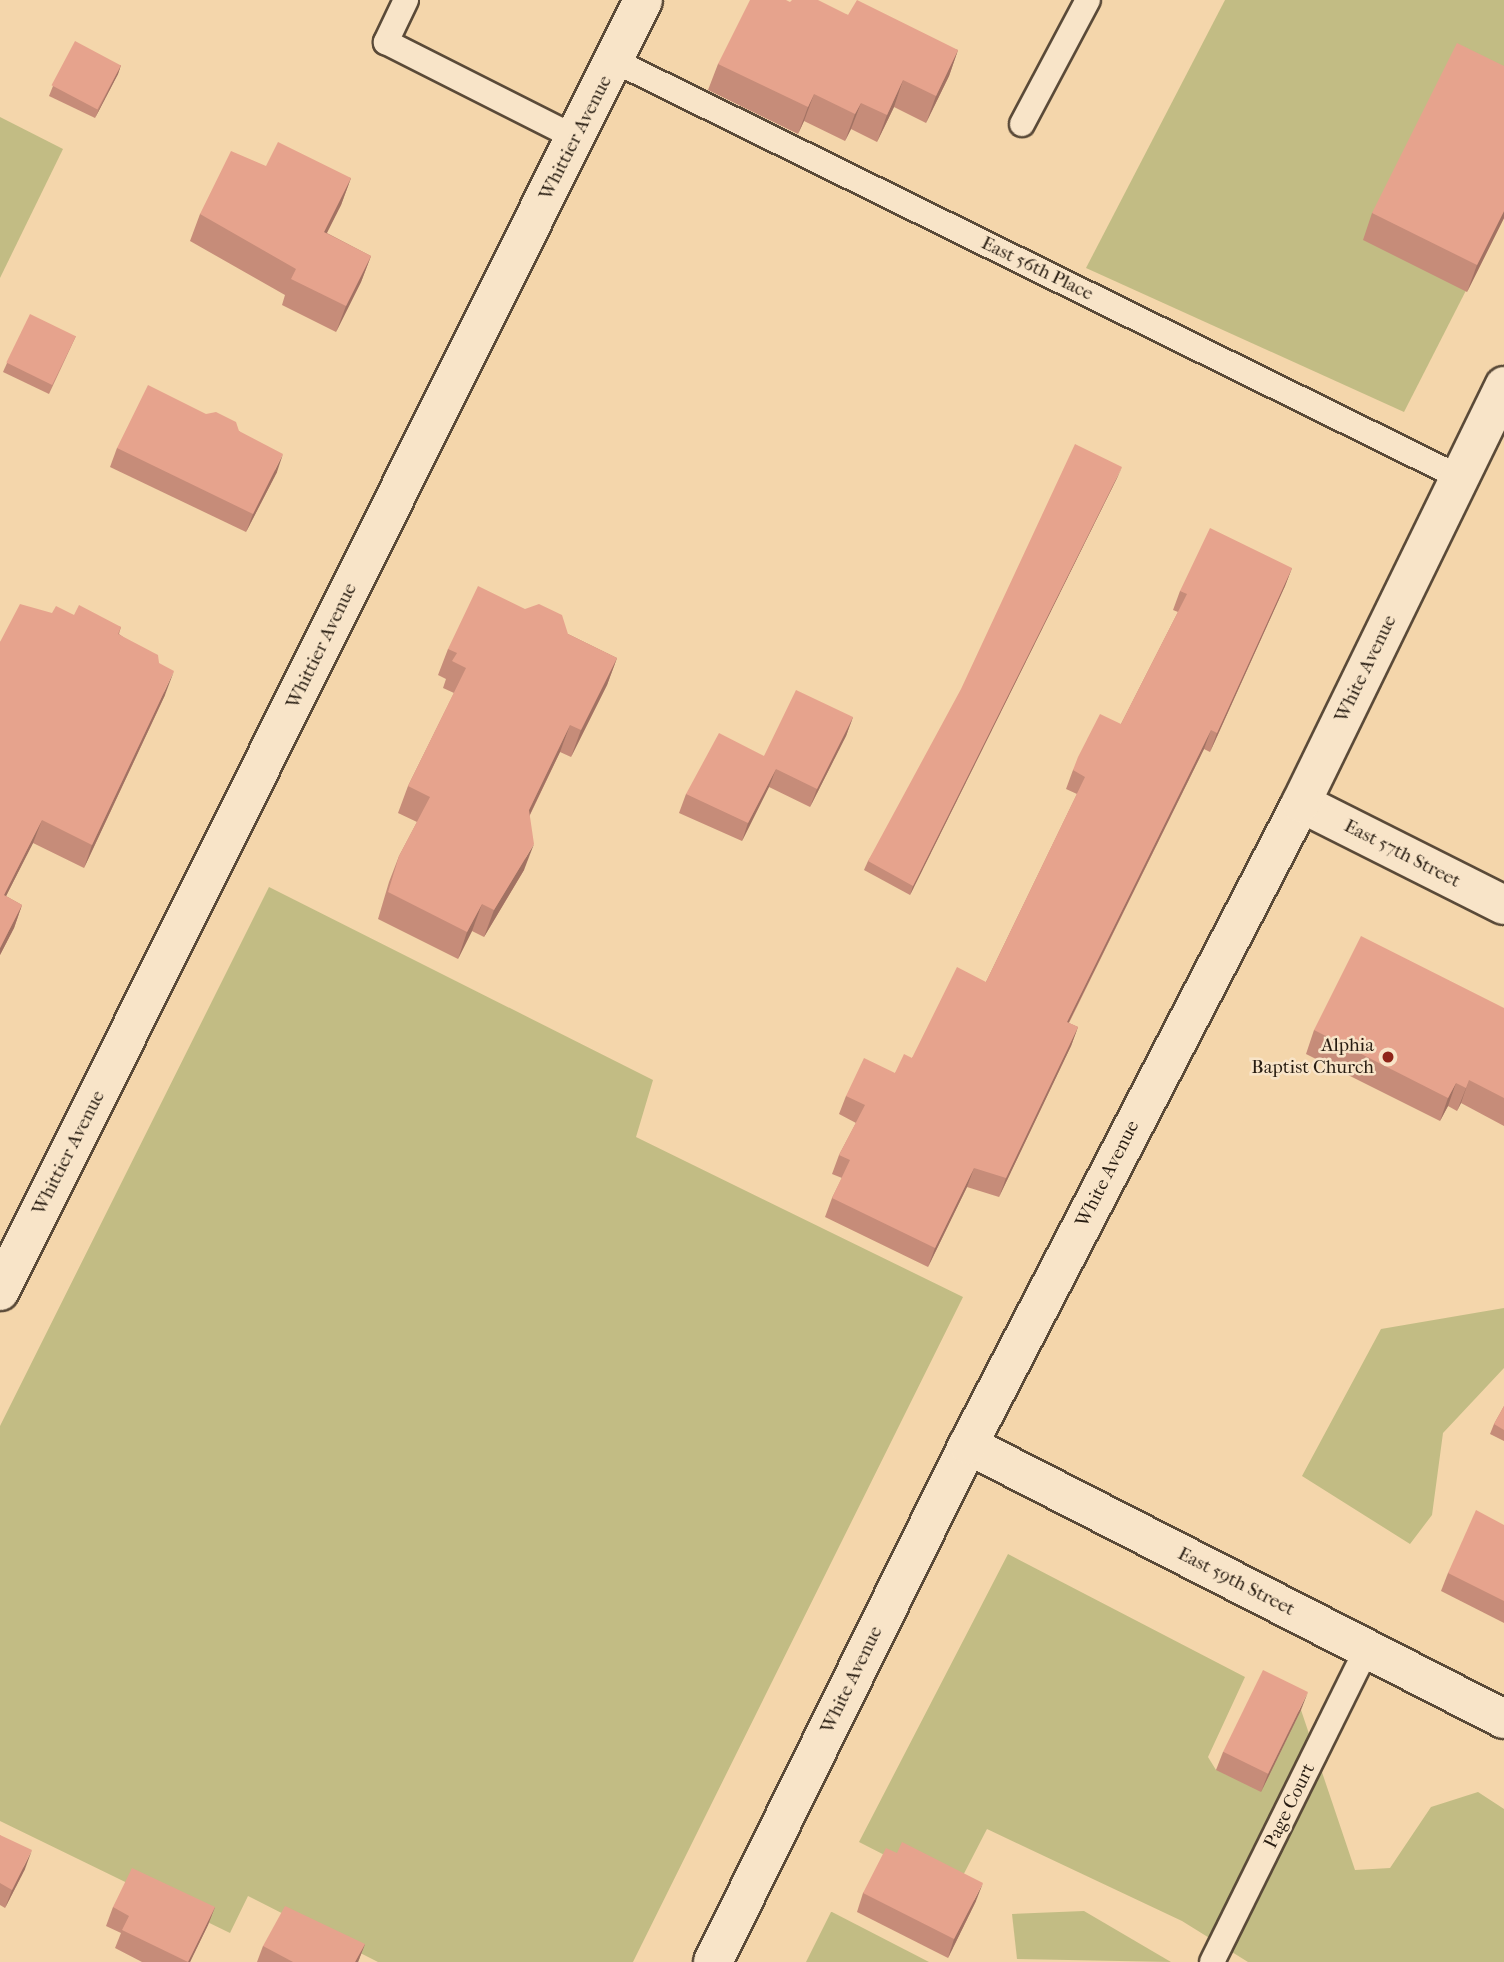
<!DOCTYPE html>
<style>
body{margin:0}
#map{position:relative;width:1504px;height:1962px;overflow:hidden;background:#f4d6ab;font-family:"IM FELL French Canon",serif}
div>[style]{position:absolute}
.green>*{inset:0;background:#c2bc84}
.roads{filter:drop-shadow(2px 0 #5a4a38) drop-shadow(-2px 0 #5a4a38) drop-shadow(0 2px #5a4a38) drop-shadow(0 -2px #5a4a38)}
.lane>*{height:24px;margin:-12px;padding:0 12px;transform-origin:12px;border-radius:12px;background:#f8e4c8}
.street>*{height:38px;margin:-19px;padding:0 19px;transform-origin:19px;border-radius:19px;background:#f8e4c8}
.wall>*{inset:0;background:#c68c79}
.shaded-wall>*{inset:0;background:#a17263}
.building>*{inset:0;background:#e6a38d;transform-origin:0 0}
.dots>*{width:19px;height:19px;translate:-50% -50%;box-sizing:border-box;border:4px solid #f8e4c8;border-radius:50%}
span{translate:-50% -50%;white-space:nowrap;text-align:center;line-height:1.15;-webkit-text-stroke:5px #f8e4c8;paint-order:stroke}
.street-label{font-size:19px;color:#271c11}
.poi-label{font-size:19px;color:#271c11}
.right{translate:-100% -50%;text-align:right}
</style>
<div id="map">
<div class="green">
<i style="clip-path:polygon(1225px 0,1504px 0,1504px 216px,1404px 412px,1086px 268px)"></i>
<i style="clip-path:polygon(0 117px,63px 149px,0 278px)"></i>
<i style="clip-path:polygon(269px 887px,653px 1080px,636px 1137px,963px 1297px,633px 1962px,378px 1962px,248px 1896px,230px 1933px,0 1821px,0 1426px)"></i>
<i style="clip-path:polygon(1504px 1308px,1504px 1368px,1443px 1433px,1432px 1515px,1410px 1544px,1302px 1476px,1381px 1329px)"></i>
<i style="clip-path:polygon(1008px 1554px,1245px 1677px,1208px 1757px,1216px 1770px,1301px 1710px,1355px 1870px,1390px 1868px,1431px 1807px,1478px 1792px,1504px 1809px,1504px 1962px,1248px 1962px,1182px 1921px,987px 1829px,955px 1891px,859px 1842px)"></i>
<i style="clip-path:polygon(1084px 1911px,1171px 1962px,1017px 1959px,1012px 1914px)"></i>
<i style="clip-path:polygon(831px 1912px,832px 1912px,929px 1962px,806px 1962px)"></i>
</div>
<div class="roads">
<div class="lane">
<i style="left:406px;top:0;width:47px;rotate:115.5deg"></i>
<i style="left:386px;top:42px;width:213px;rotate:26.8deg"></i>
<i style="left:615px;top:61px;width:941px;rotate:26.24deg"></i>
<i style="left:1022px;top:124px;width:140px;rotate:-62deg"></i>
<i style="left:1212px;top:1962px;width:349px;rotate:-63.7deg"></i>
</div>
<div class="street">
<i style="left:1301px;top:803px;width:227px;rotate:26.7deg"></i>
<i style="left:0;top:1291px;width:1442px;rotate:-63.52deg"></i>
<i style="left:968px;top:1445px;width:602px;rotate:27.08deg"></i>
<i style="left:713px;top:1962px;width:576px;rotate:-63.75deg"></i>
<i style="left:968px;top:1445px;width:723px;rotate:-62.58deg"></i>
<i style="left:1301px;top:803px;width:464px;rotate:-64deg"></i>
</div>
</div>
<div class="wall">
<i style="clip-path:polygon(790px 2px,848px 15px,958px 50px,949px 76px,926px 123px,894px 107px,877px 142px,851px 129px,845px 141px,804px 121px,798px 134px,708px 90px,718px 64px)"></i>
<i style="clip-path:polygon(121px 65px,118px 74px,95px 118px,49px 96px,53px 86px)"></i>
<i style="clip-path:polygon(1504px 66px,1504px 218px,1467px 292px,1363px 240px,1372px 213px)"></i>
<i style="clip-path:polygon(266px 166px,351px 178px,341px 205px,327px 233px,371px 256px,361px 282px,336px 332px,282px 305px,285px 295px,190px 241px,200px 214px)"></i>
<i style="clip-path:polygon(76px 336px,49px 394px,3px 372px,7px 363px)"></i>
<i style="clip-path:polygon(239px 431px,277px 472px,246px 532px,110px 467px,117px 448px)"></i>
<i style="clip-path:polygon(1118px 476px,910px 895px,864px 870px,868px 861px)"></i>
<i style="clip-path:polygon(1292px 568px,1285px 586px,1210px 752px,1204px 749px,1069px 1023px,1078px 1027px,1071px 1046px,999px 1197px,967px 1187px,928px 1267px,825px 1217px,832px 1198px,842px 1178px,832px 1174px,839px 1155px,856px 1123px,839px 1114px,846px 1096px,895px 1073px,912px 1058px,986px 982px,1077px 794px,1066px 789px,1073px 770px,1121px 724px,1178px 612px,1173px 610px,1180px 591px)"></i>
<i style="clip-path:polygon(52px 613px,74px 615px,121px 627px,119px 634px,159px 663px,165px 695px,84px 868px,33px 843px,6px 896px,22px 905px,14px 928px,0 955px,0 642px)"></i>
<i style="clip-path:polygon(568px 634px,617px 658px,607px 685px,571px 757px,560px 752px,530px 815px,524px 870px,484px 937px,472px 931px,458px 959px,378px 919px,389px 882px,399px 856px,417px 822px,398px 813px,408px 786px,454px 693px,443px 688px,446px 679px,438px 675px,448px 649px)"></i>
<i style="clip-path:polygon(853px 717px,846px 736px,810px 807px,769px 787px,742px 841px,679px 813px,686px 794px,764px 756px)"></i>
<i style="clip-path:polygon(1504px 1008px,1504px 1126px,1461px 1103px,1457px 1111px,1448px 1106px,1440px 1121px,1306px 1054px,1314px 1030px)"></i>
<i style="clip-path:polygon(1504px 1406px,1504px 1441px,1490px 1434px,1494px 1424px)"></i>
<i style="clip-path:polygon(1504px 1525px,1504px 1623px,1441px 1591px,1448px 1573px)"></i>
<i style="clip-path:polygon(1301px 1710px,1261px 1792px,1216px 1770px,1223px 1752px)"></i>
<i style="clip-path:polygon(0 1835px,25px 1869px,5px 1908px,0 1905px)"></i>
<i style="clip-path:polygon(897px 1853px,976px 1901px,948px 1958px,857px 1912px,863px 1893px)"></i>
<i style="clip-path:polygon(113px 1907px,215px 1907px,208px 1925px,190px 1962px,142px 1962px,115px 1948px,121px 1933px,106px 1926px)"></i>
<i style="clip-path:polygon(365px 1944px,358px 1962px,257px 1962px,263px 1946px)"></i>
</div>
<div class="shaded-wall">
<i style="clip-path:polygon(958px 50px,949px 76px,926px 123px,936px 96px)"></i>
<i style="clip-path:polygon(121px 65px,118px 74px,95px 118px,99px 109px)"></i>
<i style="clip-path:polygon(903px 80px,894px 107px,877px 142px,887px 115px)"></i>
<i style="clip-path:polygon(814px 94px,804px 121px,798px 134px,808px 107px)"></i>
<i style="clip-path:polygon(861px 103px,851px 129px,845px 141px,855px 114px)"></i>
<i style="clip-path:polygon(351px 178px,341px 205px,314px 258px,324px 232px)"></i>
<i style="clip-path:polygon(1504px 211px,1504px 218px,1467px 292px,1477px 265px)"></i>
<i style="clip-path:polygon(371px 256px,361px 282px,336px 332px,346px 306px)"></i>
<i style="clip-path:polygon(283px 454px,277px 472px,246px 532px,253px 514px)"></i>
<i style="clip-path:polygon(1122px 467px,1118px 476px,910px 895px,913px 886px)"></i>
<i style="clip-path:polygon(1292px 568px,1285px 586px,1210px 752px,1217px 733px)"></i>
<i style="clip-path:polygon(617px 658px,607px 685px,571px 757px,581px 730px)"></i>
<i style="clip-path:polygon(174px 671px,165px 695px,84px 868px,92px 845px)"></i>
<i style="clip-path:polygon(853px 717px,846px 736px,810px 807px,817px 789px)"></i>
<i style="clip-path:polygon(570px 725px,560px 752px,519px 837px,529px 810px)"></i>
<i style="clip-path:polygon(1211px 730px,1204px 749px,1060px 1040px,1067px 1022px)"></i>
<i style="clip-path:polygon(776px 769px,769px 787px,742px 841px,748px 823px)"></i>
<i style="clip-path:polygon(42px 820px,33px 843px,0 908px,4px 895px)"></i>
<i style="clip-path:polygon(534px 844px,524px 870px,484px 937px,494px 910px)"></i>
<i style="clip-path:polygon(482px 904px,472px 931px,458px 959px,467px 932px)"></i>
<i style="clip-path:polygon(22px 905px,14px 928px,0 955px,0 948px)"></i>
<i style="clip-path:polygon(1078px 1027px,1071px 1046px,999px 1197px,1006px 1178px)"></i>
<i style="clip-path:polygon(1469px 1080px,1461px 1103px,1457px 1111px,1466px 1088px)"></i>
<i style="clip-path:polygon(1456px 1083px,1448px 1106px,1440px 1121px,1448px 1098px)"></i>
<i style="clip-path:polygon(974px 1168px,967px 1187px,928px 1267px,935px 1248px)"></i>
<i style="clip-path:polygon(1308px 1692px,1301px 1710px,1261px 1792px,1268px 1774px)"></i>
<i style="clip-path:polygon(32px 1850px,25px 1869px,5px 1908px,12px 1890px)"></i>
<i style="clip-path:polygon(983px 1883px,976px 1901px,948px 1958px,954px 1939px)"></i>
<i style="clip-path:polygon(215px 1907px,208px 1925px,190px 1962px,188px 1962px)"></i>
<i style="clip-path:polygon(365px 1944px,358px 1962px,355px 1962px)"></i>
</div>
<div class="building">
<i style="clip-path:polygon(750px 0,786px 0,790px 2px,792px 0,818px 0,848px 15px,857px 0,958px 50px,936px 96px,903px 80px,887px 115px,861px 103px,855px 114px,814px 94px,808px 107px,718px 64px)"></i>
<i style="left:75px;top:41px;width:52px;height:50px;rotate:28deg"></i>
<i style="clip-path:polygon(1457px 43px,1504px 66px,1504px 211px,1477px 265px,1372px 213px)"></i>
<i style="clip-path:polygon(278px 142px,351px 178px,324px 232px,371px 256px,346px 306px,291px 279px,296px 269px,200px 214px,231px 151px,266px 166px)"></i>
<i style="left:30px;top:314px;width:51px;height:54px;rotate:26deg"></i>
<i style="clip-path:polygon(148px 385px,206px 414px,216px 412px,236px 422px,239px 431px,283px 454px,253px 514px,117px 448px)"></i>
<i style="clip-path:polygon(1075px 444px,1122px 467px,913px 886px,868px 861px,961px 689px)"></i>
<i style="clip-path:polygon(1210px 528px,1292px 568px,1217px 733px,1211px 730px,1067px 1022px,1078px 1027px,1006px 1178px,974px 1168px,935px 1248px,832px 1198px,850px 1160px,839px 1155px,865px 1105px,846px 1096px,864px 1058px,895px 1073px,904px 1054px,912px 1058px,957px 967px,986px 982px,1085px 777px,1073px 770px,1078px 757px,1100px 714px,1121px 724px,1187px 594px,1180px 591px)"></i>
<i style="clip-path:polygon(478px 586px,525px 609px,539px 604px,562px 615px,568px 634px,617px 658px,581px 730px,570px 725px,529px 810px,534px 844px,494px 910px,482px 904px,467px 932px,388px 892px,399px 856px,430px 797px,408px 786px,466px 668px,452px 661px,457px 653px,448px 649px)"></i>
<i style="clip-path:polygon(20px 604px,52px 613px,56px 606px,74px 615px,79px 605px,121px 627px,118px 634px,158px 655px,159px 663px,174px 671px,92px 845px,42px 820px,4px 895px,22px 905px,0 948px,0 642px)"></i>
<i style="clip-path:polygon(796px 690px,853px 717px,817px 789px,776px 769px,748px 823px,686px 794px,719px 733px,764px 756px)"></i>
<i style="clip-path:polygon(1361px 936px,1504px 1008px,1504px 1098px,1469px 1080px,1466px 1088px,1456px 1083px,1448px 1098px,1314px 1030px)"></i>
<i style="clip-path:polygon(1504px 1406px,1504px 1430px,1494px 1424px)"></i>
<i style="clip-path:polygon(1476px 1510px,1504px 1525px,1504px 1601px,1448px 1573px)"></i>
<i style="left:1263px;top:1670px;width:50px;height:91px;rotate:26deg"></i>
<i style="clip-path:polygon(0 1835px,32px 1850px,12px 1890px,0 1883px)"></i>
<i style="clip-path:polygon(902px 1842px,983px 1883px,954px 1939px,863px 1893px,886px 1848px,897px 1853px)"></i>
<i style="clip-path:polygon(132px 1868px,215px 1907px,188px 1962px,122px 1930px,129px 1916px,113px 1907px)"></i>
<i style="clip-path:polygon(285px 1906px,365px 1944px,355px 1962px,293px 1962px,263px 1946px)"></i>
</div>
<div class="dots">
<i style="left:1388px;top:1057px;background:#8f2418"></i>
</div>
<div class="street-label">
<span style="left:576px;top:138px;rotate:-63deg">Whittier Avenue</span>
<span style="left:1037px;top:269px;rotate:26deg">East 56th Place</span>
<span style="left:322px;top:646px;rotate:-64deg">Whittier Avenue</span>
<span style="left:1366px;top:669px;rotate:-64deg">White Avenue</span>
<span style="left:1402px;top:854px;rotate:27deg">East 57th Street</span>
<span style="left:69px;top:1153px;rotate:-63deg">Whittier Avenue</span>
<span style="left:1108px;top:1174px;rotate:-63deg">White Avenue</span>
<span style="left:1236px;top:1582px;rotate:27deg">East 59th Street</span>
<span style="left:852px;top:1680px;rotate:-64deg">White Avenue</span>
<span style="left:1290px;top:1806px;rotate:-64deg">Page Court</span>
</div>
<div class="poi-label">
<span class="right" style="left:1374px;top:1057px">Alphia<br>Baptist Church</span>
</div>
</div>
